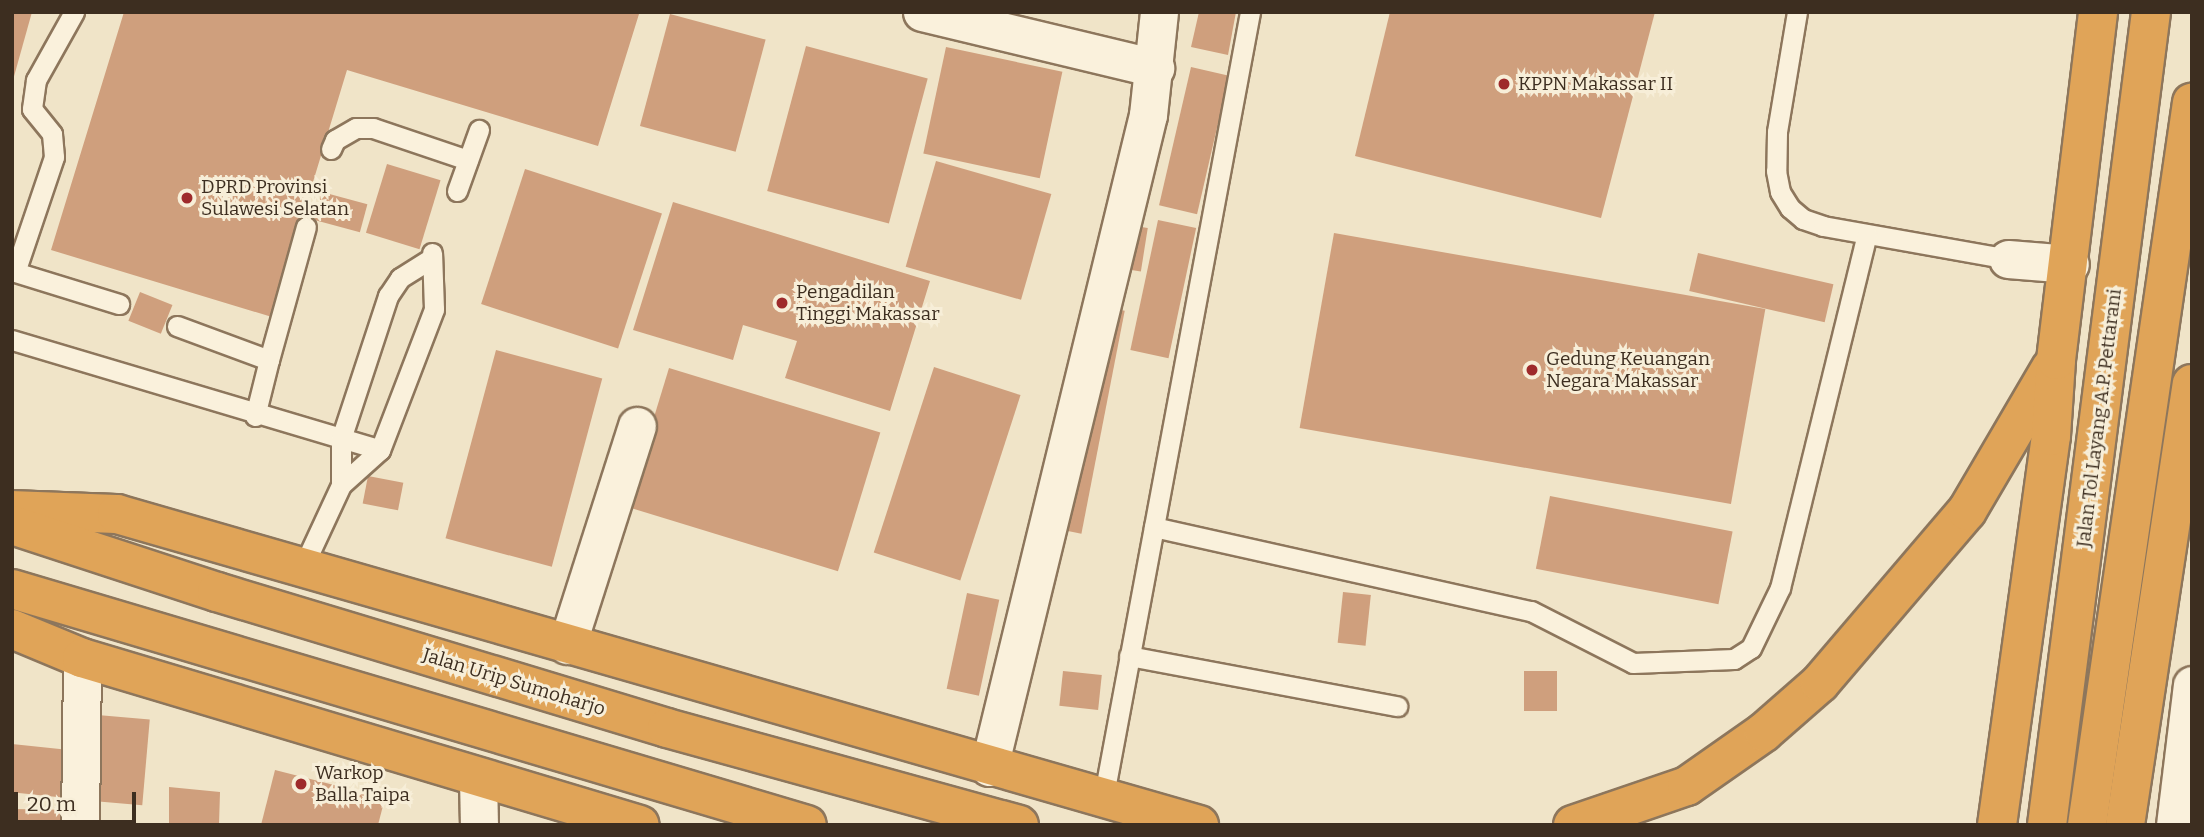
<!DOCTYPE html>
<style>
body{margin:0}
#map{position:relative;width:2204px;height:837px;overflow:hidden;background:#f0e4c8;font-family:Bitter,serif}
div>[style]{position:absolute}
.building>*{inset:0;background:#cf9f7d;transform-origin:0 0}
.roads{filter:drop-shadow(2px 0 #8d765c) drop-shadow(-2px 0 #8d765c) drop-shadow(0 2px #8d765c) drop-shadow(0 -2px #8d765c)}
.lane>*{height:19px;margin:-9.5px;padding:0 9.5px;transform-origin:9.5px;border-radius:9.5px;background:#faf1dc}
.street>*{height:37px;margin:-18.5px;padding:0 18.5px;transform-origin:18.5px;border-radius:18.5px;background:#faf1dc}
.highway>*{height:38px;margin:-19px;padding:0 19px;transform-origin:19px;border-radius:19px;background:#e0a458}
.dots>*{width:19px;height:19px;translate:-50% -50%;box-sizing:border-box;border:4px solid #f7eed8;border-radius:50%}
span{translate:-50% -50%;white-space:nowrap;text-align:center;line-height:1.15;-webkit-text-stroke:6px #f7eed8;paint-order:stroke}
.poi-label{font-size:19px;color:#3d2e20}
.left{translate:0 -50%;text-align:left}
.street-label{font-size:19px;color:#3d2e20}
.frame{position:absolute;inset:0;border:14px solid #3d2e20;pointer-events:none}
.scale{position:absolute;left:14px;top:792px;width:122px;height:32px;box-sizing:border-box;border:4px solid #3d2e20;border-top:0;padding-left:9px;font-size:21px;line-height:24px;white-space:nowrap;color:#3d2e20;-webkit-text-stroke:5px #f7eed8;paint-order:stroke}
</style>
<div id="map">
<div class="building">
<i style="clip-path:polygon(12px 12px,32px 12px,13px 80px,12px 80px)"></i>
<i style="clip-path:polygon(124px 12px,632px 12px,639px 14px,598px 146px,347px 70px,272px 317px,51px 250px)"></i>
<i style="clip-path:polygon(1199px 12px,1236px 12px,1228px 55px,1191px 47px)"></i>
<i style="clip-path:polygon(1390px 12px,1655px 12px,1601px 218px,1355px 156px)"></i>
<i style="left:670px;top:14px;width:99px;height:116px;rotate:15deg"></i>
<i style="left:806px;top:46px;width:126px;height:150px;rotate:15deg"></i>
<i style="left:946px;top:47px;width:119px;height:109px;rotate:12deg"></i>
<i style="left:1191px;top:67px;width:39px;height:142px;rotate:13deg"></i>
<i style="left:936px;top:161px;width:120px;height:110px;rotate:16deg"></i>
<i style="left:387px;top:164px;width:56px;height:72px;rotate:17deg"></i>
<i style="left:525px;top:169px;width:144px;height:142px;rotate:18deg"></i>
<i style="left:322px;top:192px;width:47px;height:29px;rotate:15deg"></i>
<i style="clip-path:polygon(673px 202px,930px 281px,890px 411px,785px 378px,797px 341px,743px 325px,733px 360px,633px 330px)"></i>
<i style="left:1158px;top:220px;width:39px;height:133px;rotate:12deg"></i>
<i style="left:1129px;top:225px;width:19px;height:44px;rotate:9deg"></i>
<i style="left:1334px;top:233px;width:438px;height:198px;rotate:10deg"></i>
<i style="left:1698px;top:253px;width:139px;height:39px;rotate:13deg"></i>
<i style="left:140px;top:292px;width:35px;height:31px;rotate:22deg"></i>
<i style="left:1110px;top:308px;width:15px;height:227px;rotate:11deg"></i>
<i style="left:496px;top:350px;width:110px;height:195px;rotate:15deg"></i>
<i style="left:934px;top:367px;width:91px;height:195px;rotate:18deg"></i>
<i style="left:669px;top:368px;width:221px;height:145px;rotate:17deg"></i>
<i style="left:368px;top:476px;width:36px;height:28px;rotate:11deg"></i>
<i style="left:1550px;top:496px;width:186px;height:74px;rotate:11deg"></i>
<i style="left:1343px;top:592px;width:28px;height:51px;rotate:6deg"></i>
<i style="left:967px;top:593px;width:33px;height:98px;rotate:12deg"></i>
<i style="left:1063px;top:671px;width:39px;height:35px;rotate:6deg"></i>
<i style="left:1524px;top:671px;width:33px;height:40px"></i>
<i style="left:86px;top:714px;width:64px;height:86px;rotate:5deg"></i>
<i style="left:12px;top:744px;width:60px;height:48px;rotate:6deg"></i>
<i style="clip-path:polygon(275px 770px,385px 798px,378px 825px,261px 825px)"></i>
<i style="clip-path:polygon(169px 787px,220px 792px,219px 825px,169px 825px)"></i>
<i style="left:12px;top:809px;width:49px;height:16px;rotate:1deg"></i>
</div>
<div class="roads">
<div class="lane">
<i style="left:74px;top:12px;width:78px;rotate:119.2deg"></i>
<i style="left:36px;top:80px;width:29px;rotate:98deg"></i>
<i style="left:32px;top:109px;width:32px;rotate:51deg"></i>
<i style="left:52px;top:134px;width:23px;rotate:85deg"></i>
<i style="left:54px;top:157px;width:121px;rotate:108.7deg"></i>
<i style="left:15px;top:272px;width:109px;rotate:17.1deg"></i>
<i style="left:1797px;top:12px;width:122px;rotate:99.5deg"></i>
<i style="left:1777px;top:132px;width:39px;rotate:91deg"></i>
<i style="left:1776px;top:171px;width:21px;rotate:79deg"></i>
<i style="left:1780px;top:192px;width:19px;rotate:58deg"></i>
<i style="left:1790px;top:208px;width:17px;rotate:40deg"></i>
<i style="left:1803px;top:219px;width:21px;rotate:19deg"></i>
<i style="left:1823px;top:226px;width:188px;rotate:10.1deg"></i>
<i style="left:331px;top:149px;width:10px;rotate:-66deg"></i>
<i style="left:335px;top:140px;width:24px;rotate:-30deg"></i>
<i style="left:356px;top:128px;width:17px"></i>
<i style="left:373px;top:128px;width:100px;rotate:18.6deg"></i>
<i style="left:457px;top:191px;width:65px;rotate:-70.2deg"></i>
<i style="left:177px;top:326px;width:98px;rotate:20.3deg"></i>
<i style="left:269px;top:360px;width:138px;rotate:-74.5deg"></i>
<i style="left:12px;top:340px;width:384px;rotate:16.6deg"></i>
<i style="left:255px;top:416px;width:58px;rotate:-76deg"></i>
<i style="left:341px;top:485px;width:46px;rotate:-90deg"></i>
<i style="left:341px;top:439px;width:151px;rotate:-71.8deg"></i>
<i style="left:388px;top:296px;width:22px;rotate:-56deg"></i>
<i style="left:400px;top:278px;width:36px;rotate:-32deg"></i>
<i style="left:1154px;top:527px;width:386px;rotate:12.6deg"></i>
<i style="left:1531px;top:611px;width:114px;rotate:27deg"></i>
<i style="left:1633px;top:663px;width:101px;rotate:-2.3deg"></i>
<i style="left:1734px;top:659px;width:20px;rotate:-33deg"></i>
<i style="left:1751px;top:648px;width:67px;rotate:-64.2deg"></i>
<i style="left:1780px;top:588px;width:364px;rotate:-76.2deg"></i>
<i style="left:302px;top:569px;width:93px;rotate:-65.1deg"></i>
<i style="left:341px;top:485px;width:52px;rotate:-41.9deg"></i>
<i style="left:380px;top:450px;width:151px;rotate:-69deg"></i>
<i style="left:434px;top:309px;width:56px;rotate:-92deg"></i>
<i style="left:1129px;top:656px;width:273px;rotate:10.6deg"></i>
<i style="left:1103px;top:800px;width:802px;rotate:-79.43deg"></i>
</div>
<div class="street">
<i style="left:922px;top:12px;width:240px;rotate:13.5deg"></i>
<i style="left:2008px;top:259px;width:62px;rotate:4.6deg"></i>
<i style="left:567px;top:645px;width:230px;rotate:-72.3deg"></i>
<i style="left:989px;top:767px;width:671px;rotate:-76.3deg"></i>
<i style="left:1148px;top:115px;width:104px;rotate:-83.9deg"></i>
<i style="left:478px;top:778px;width:47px;rotate:88.8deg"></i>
<i style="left:80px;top:825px;width:167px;rotate:-89.3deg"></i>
<i style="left:2175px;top:825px;width:141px;rotate:-83.1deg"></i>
</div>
<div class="highway">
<i style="left:12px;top:510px;width:105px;rotate:2.2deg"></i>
<i style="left:117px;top:514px;width:1126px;rotate:16.04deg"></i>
<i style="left:12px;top:525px;width:216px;rotate:18.1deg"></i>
<i style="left:217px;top:592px;width:470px;rotate:16.8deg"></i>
<i style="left:667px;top:728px;width:365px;rotate:15.4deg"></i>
<i style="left:12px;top:589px;width:829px;rotate:16.53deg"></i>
<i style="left:12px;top:629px;width:76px;rotate:22.5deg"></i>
<i style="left:82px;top:658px;width:582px;rotate:16.66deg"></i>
<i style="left:1573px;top:825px;width:120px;rotate:-18.9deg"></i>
<i style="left:1687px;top:786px;width:94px;rotate:-35deg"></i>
<i style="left:1764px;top:732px;width:74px;rotate:-41.2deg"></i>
<i style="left:1820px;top:683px;width:226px;rotate:-49.5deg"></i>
<i style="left:1967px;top:511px;width:166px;rotate:-59.6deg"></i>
<i style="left:1997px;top:825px;width:393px;rotate:-82.1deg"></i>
<i style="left:2051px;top:436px;width:76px;rotate:-86.2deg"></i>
<i style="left:2056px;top:360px;width:351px;rotate:-83.1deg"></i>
<i style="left:2047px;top:825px;width:820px;rotate:-82.71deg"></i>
<i style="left:2087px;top:825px;width:730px;rotate:-81.73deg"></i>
<i style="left:2125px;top:825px;width:446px;rotate:-81.4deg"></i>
</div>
</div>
<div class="dots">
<i style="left:1504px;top:84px;background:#9e2a2b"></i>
<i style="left:187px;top:198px;background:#9e2a2b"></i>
<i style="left:782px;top:303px;background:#9e2a2b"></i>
<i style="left:1532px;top:370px;background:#9e2a2b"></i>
<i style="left:301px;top:784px;background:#9e2a2b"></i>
</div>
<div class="poi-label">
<span class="left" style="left:1518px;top:84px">KPPN Makassar II</span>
<span class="left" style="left:201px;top:198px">DPRD Provinsi<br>Sulawesi Selatan</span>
<span class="left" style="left:796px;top:303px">Pengadilan<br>Tinggi Makassar</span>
<span class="left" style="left:1546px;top:370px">Gedung Keuangan<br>Negara Makassar</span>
<span class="left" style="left:315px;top:784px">Warkop<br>Balla Taipa</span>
</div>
<div class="street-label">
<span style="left:2099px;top:418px;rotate:-83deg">Jalan Tol Layang A.P. Pettarani</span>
<span style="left:514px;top:682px;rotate:17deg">Jalan Urip Sumoharjo</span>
</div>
<div class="frame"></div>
<div class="scale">20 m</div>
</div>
